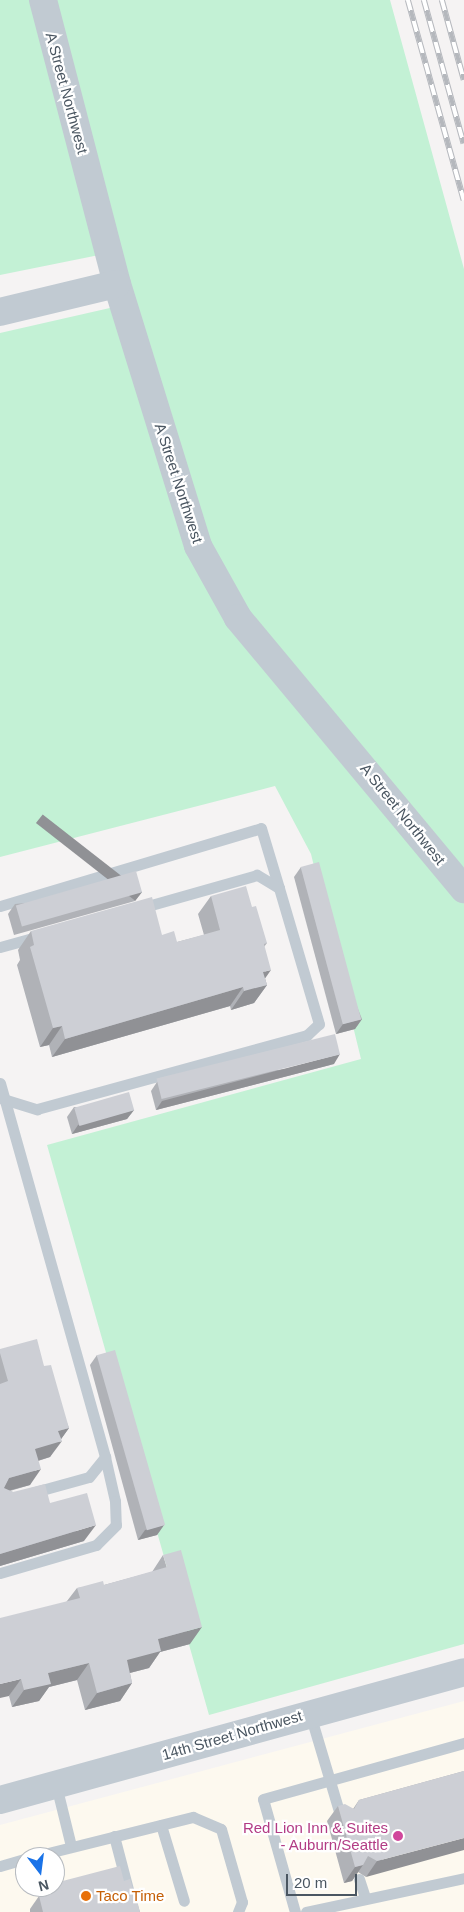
<!DOCTYPE html>
<style>
body{margin:0}
#map{position:relative;width:464px;height:1912px;overflow:hidden;background:#f5f3f3;font-family:Arial,sans-serif}
div>[style]{position:absolute}
.commercial>*{inset:0;background:#fdf9ef}
.green>*{inset:0;background:#c3f1d5}
.service>*{height:11px;margin:-5.5px;padding:0 5.5px;transform-origin:5.5px;border-radius:5.5px;background:#c1cad2}
.tertiary>*{height:28px;margin:-14px;padding:0 14px;transform-origin:14px;border-radius:14px;background:#c1cad2}
.rail>*{height:5.5px;margin-top:-2.75px;transform-origin:0;background:repeating-linear-gradient(90deg,#fff 0 11px,#b5b8bd 0 22px);box-sizing:border-box;border-block:1px solid #b5b8bd}
.wall>*{inset:0;background:#b0b2b7}
.shaded-wall>*{inset:0;background:#909195;transform-origin:0 0}
.building>*{inset:0;background:#cdcfd5;transform-origin:0 0}
.dots>*{width:14px;height:14px;translate:-50% -50%;box-sizing:border-box;border:2px solid #fff;border-radius:50%}
span{translate:-50% -50%;white-space:nowrap;text-align:center;line-height:1.15;-webkit-text-stroke:4.5px #fff;paint-order:stroke}
.street-label{font-size:15px;color:#4a5661}
.hotel-label{font-size:15px;color:#b23c85}
.right{translate:-100% -50%;text-align:right}
.food-label{font-size:15px;color:#c56008}
.left{translate:0 -50%;text-align:left}
.north{position:absolute;left:15px;top:1847px;width:50px;height:50px;box-sizing:border-box;background:#fff;border:1px solid #b7bbc0;border-radius:50%;rotate:165deg;font-size:14px;font-weight:700;line-height:20px;text-align:center;color:#4a5661}
.north::after{content:'';display:block;margin:auto;width:18px;height:22px;background:#1a73e8;clip-path:polygon(50% 0,100% 100%,50% 72%,0 100%)}
.scale{position:absolute;left:286px;top:1874px;width:71px;height:22px;box-sizing:border-box;border:2px solid #4a5661;border-top:0;padding-left:6px;font-size:15px;line-height:18px;white-space:nowrap;color:#4a5661;-webkit-text-stroke:4px #fff;paint-order:stroke}
</style>
<div id="map">
<div class="commercial">
<i style="clip-path:polygon(evenodd,464px 1701px,464px 1912px,0 1912px,0 1825px,464px 1701px,25px 1857px,55px 1857px,55px 1887px,25px 1887px,25px 1857px)"></i>
</div>
<div class="green">
<i style="clip-path:polygon(0 0,390px 0,464px 269px,464px 1644px,209px 1715px,47px 1145px,361px 1059px,311px 854px,275px 786px,0 857px,0 333px,123px 305px,109px 253px,0 275px)"></i>
</div>
<div class="service">
<i style="left:0;top:906px;width:272px;rotate:-16.6deg"></i>
<i style="left:261px;top:828px;width:63px;rotate:73.3deg"></i>
<i style="left:0;top:947px;width:41px;rotate:-15.4deg"></i>
<i style="left:0;top:1083px;width:388px;rotate:74.3deg"></i>
<i style="left:105px;top:1457px;width:45px;rotate:77.2deg"></i>
<i style="left:115px;top:1501px;width:24px;rotate:88deg"></i>
<i style="left:116px;top:1525px;width:28px;rotate:135deg"></i>
<i style="left:96px;top:1545px;width:100px;rotate:163.7deg"></i>
<i style="left:0;top:1098px;width:39px;rotate:17deg"></i>
<i style="left:37px;top:1109px;width:280px;rotate:-15.3deg"></i>
<i style="left:307px;top:1035px;width:16px;rotate:-43deg"></i>
<i style="left:319px;top:1024px;width:142px;rotate:-106.4deg"></i>
<i style="left:279px;top:888px;width:26px;rotate:-149deg"></i>
<i style="left:257px;top:875px;width:122px;rotate:164.2deg"></i>
<i style="left:31px;top:1493px;width:60px;rotate:-15.4deg"></i>
<i style="left:89px;top:1477px;width:26px;rotate:-51deg"></i>
<i style="left:310px;top:1714px;width:109px;rotate:73.4deg"></i>
<i style="left:56px;top:1785px;width:63px;rotate:76.2deg"></i>
<i style="left:161px;top:1825px;width:79px;rotate:73.2deg"></i>
<i style="left:114px;top:1836px;width:79px;rotate:75.3deg"></i>
<i style="left:32px;top:1857px;width:166px;rotate:-14deg"></i>
<i style="left:193px;top:1817px;width:30px;rotate:23deg"></i>
<i style="left:221px;top:1829px;width:76px;rotate:74deg"></i>
<i style="left:242px;top:1902px;width:11px;rotate:112deg"></i>
<i style="left:0;top:1866px;width:26px;rotate:-16deg"></i>
<i style="left:359px;top:1879px;width:20px;rotate:72deg"></i>
<i style="left:295px;top:1912px;width:117px;rotate:-105.8deg"></i>
<i style="left:263px;top:1799px;width:209px;rotate:-15.6deg"></i>
<i style="left:306px;top:1912px;width:162px;rotate:-12.1deg"></i>
</div>
<div class="tertiary">
<i style="left:43px;top:0;width:293px;rotate:75.4deg"></i>
<i style="left:117px;top:284px;width:274px;rotate:72.8deg"></i>
<i style="left:198px;top:546px;width:82px;rotate:60.9deg"></i>
<i style="left:238px;top:618px;width:353px;rotate:50.2deg"></i>
<i style="left:0;top:312px;width:120px;rotate:-13.5deg"></i>
<i style="left:0;top:1800px;width:481px;rotate:-15.4deg"></i>
</div>
<div class="rail">
<i style="left:408px;top:0;width:208px;rotate:74.4deg"></i>
<i style="left:424px;top:0;width:149px;rotate:74.5deg"></i>
<i style="left:442px;top:0;width:83px;rotate:74.6deg"></i>
</div>
<div class="wall">
<i style="clip-path:polygon(301px 867px,362px 1019px,355px 1029px,336px 1034px,294px 877px)"></i>
<i style="clip-path:polygon(142px 892px,135px 901px,14px 935px,8px 914px,15px 904px)"></i>
<i style="clip-path:polygon(211px 896px,267px 943px,264px 947px,265px 978px,267px 985px,254px 1003px,231px 1010px,230px 1006px,52px 1057px,49px 1045px,40px 1047px,17px 965px,20px 960px,18px 950px,31px 931px,162px 935px,177px 942px,204px 935px,198px 914px)"></i>
<i style="clip-path:polygon(334px 1064px,156px 1110px,151px 1091px,157px 1082px)"></i>
<i style="clip-path:polygon(74px 1107px,134px 1110px,127px 1119px,72px 1134px,67px 1117px)"></i>
<i style="clip-path:polygon(0 1349px,44px 1366px,69px 1428px,61px 1439px,50px 1457px,38px 1461px,30px 1485px,10px 1491px,13px 1492px,50px 1503px,84px 1541px,0 1566px)"></i>
<i style="clip-path:polygon(97px 1355px,164px 1525px,157px 1535px,138px 1540px,90px 1365px)"></i>
<i style="clip-path:polygon(163px 1555px,190px 1644px,160px 1652px,149px 1668px,130px 1673px,132px 1683px,120px 1701px,85px 1710px,77px 1680px,49px 1687px,39px 1701px,12px 1707px,9px 1696px,67px 1601px,77px 1588px,104px 1585px,152px 1572px)"></i>
<i style="clip-path:polygon(464px 1771px,366px 1877px,358px 1872px,352px 1881px,344px 1883px,327px 1821px,338px 1806px,353px 1809px,359px 1800px)"></i>
<i style="clip-path:polygon(124px 1881px,140px 1912px,30px 1912px,30px 1909px,39px 1896px)"></i>
</div>
<div class="shaded-wall">
<i style="left:142px;top:892px;width:11px;height:126px;rotate:128deg"></i>
<i style="clip-path:polygon(271px 970px,259px 987px,267px 985px,254px 1003px,231px 1010px,244px 991px,263px 972px)"></i>
<i style="clip-path:polygon(243px 987px,230px 1006px,52px 1057px,65px 1039px)"></i>
<i style="clip-path:polygon(362px 1019px,355px 1029px,336px 1034px,343px 1024px)"></i>
<i style="clip-path:polygon(62px 1026px,49px 1045px,40px 1047px,53px 1028px)"></i>
<i style="clip-path:polygon(340px 1054px,334px 1064px,156px 1110px,162px 1101px)"></i>
<i style="clip-path:polygon(134px 1110px,127px 1119px,72px 1134px,78px 1125px)"></i>
<i style="clip-path:polygon(69px 1428px,59px 1442px,62px 1441px,50px 1457px,24px 1465px,35px 1449px,58px 1431px)"></i>
<i style="clip-path:polygon(41px 1469px,30px 1485px,0 1493px,9px 1478px)"></i>
<i style="clip-path:polygon(96px 1525px,84px 1541px,0 1566px,0 1554px)"></i>
<i style="clip-path:polygon(164px 1525px,157px 1535px,138px 1540px,145px 1530px)"></i>
<i style="clip-path:polygon(202px 1627px,190px 1644px,160px 1652px,149px 1668px,114px 1677px,127px 1660px,158px 1639px)"></i>
<i style="clip-path:polygon(89px 1663px,77px 1680px,49px 1687px,39px 1701px,12px 1707px,24px 1690px,48px 1673px)"></i>
<i style="clip-path:polygon(21px 1679px,9px 1696px,0 1698px,0 1684px)"></i>
<i style="clip-path:polygon(132px 1683px,120px 1701px,85px 1710px,97px 1693px)"></i>
<i style="clip-path:polygon(464px 1838px,464px 1850px,366px 1877px,377px 1861px)"></i>
<i style="clip-path:polygon(363px 1865px,352px 1881px,344px 1883px,355px 1867px)"></i>
</div>
<div class="building">
<i style="left:319px;top:862px;width:163px;height:19px;rotate:75deg"></i>
<i style="left:136px;top:871px;width:22px;height:125px;rotate:74deg"></i>
<i style="clip-path:polygon(246px 886px,252px 907px,256px 906px,267px 943px,264px 944px,271px 970px,263px 972px,267px 985px,244px 991px,243px 987px,65px 1039px,62px 1026px,53px 1028px,30px 947px,34px 945px,31px 931px,152px 897px,162px 935px,174px 931px,177px 942px,220px 930px,211px 896px)"></i>
<i style="left:335px;top:1034px;width:21px;height:184px;rotate:76deg"></i>
<i style="left:129px;top:1092px;width:19px;height:57px;rotate:74deg"></i>
<i style="clip-path:polygon(37px 1339px,44px 1366px,51px 1365px,69px 1428px,58px 1431px,62px 1441px,35px 1449px,41px 1469px,9px 1478px,4px 1488px,13px 1492px,45px 1484px,50px 1503px,87px 1493px,96px 1525px,0 1554px,0 1384px,8px 1381px,0 1353px,0 1349px)"></i>
<i style="left:115px;top:1350px;width:182px;height:19px;rotate:74deg"></i>
<i style="clip-path:polygon(181px 1550px,202px 1627px,158px 1639px,161px 1651px,127px 1660px,132px 1683px,97px 1693px,89px 1663px,48px 1673px,51px 1684px,24px 1690px,21px 1679px,0 1684px,0 1618px,80px 1598px,77px 1588px,103px 1581px,104px 1585px,167px 1567px,163px 1555px)"></i>
<i style="clip-path:polygon(464px 1771px,464px 1838px,377px 1861px,368px 1856px,363px 1865px,355px 1867px,338px 1806px,345px 1804px,354px 1809px,359px 1800px)"></i>
<i style="clip-path:polygon(120px 1866px,124px 1881px,130px 1879px,140px 1912px,43px 1912px,39px 1896px,46px 1887px,55px 1887px,55px 1883px)"></i>
</div>
<div class="dots">
<i style="left:398px;top:1836px;background:#d1479c"></i>
<i style="left:86px;top:1896px;background:#e8710a"></i>
</div>
<div class="street-label">
<span style="left:67px;top:93px;rotate:75deg">A Street Northwest</span>
<span style="left:179px;top:483px;rotate:72deg">A Street Northwest</span>
<span style="left:403px;top:814px;rotate:51deg">A Street Northwest</span>
<span style="left:232px;top:1735px;rotate:-16deg">14th Street Northwest</span>
</div>
<div class="hotel-label">
<span class="right" style="left:388px;top:1836px">Red Lion Inn &amp; Suites<br>- Auburn/Seattle</span>
</div>
<div class="food-label">
<span class="left" style="left:96px;top:1896px">Taco Time</span>
</div>
<div class="north">N</div>
<div class="scale">20 m</div>
</div>
